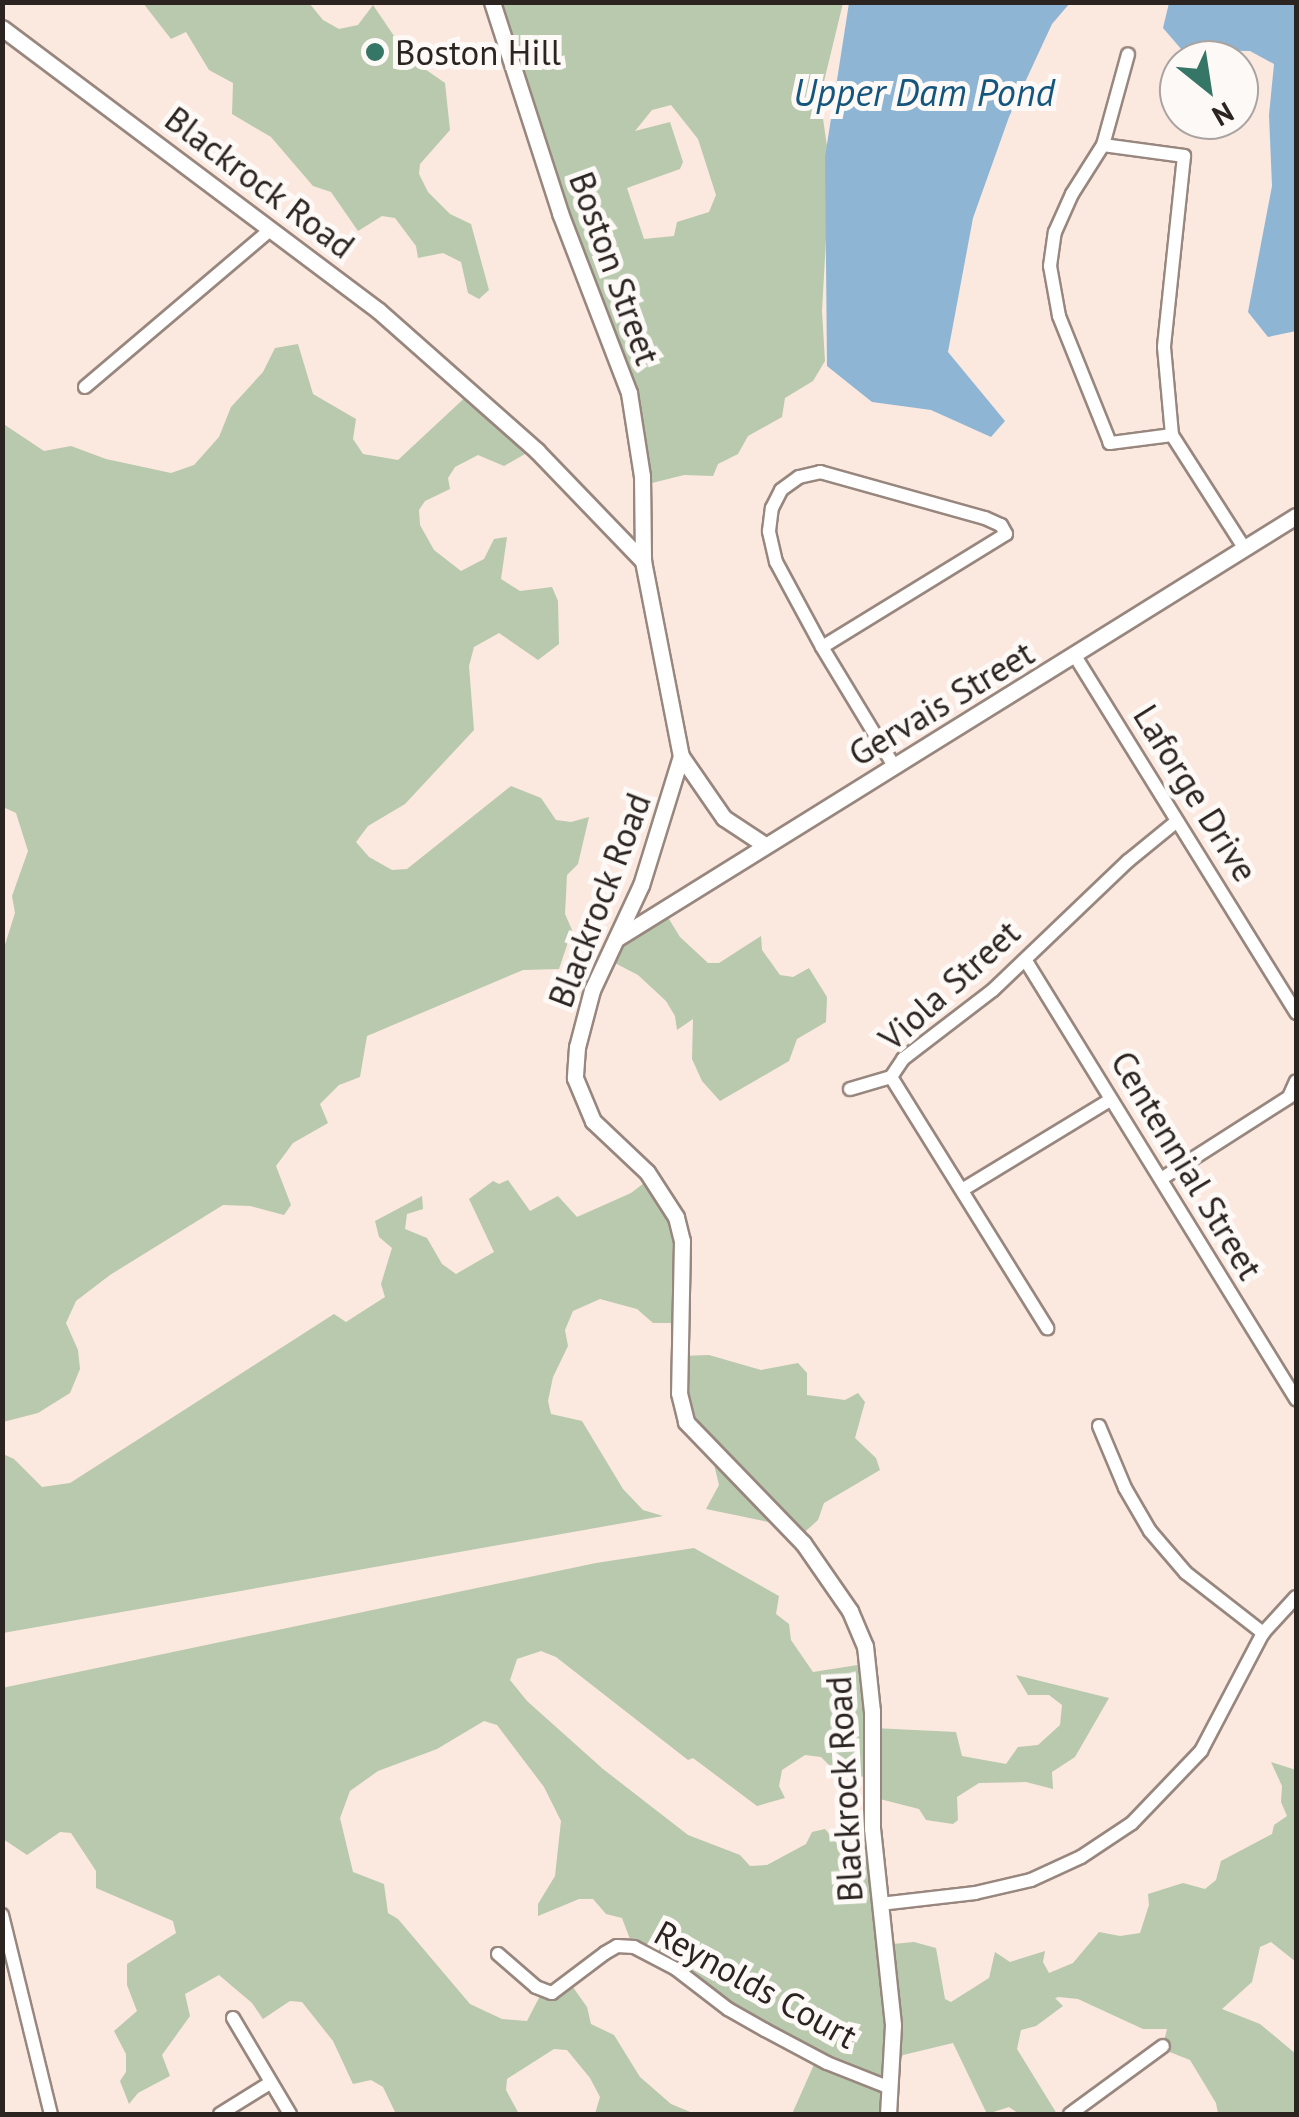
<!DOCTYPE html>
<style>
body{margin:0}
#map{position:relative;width:1299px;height:2117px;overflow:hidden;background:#fbe8df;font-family:"PT Sans",sans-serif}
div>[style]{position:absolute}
.green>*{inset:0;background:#b8c9ad}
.water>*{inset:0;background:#8eb6d4}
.roads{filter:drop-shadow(2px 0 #98877e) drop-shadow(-2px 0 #98877e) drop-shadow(0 2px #98877e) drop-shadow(0 -2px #98877e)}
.minor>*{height:12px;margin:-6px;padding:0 6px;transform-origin:6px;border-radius:6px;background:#fff}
.tertiary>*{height:15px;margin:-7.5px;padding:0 7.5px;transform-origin:7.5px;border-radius:7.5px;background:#fff}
.dots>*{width:28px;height:28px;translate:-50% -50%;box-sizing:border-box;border:5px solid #fdf9f7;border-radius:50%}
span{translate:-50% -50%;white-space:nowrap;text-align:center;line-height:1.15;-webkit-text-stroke:10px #fdf9f7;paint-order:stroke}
.poi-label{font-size:35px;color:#2b2421}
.left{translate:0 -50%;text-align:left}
.street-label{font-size:35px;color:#2b2421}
.water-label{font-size:38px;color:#15567e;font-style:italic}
.frame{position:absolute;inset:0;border:5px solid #2b2421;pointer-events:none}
.north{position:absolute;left:1159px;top:40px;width:100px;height:100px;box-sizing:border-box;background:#fdf9f7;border:2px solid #a9a4a1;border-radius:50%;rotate:150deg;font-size:28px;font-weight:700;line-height:40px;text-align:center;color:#2b2421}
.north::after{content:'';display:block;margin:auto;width:35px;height:45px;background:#357667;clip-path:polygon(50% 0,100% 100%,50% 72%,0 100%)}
</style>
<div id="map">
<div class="green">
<i style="clip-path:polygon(143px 3px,309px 3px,323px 20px,339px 29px,358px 25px,373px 5px,409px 58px,445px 83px,450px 130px,420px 164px,419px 174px,428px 192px,450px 214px,471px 224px,489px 290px,479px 299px,468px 293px,461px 262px,443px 253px,418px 258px,416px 246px,395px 218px,382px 216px,358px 231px,331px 192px,313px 186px,271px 137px,232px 114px,233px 83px,209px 70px,186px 32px,171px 39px)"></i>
<i style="clip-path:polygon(evenodd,492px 3px,843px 3px,820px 98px,830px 167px,822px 311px,825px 361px,813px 381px,785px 398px,782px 417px,748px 436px,738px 454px,718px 464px,713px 476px,684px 475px,644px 485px,630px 395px,492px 3px,671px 105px,698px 139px,716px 195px,709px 212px,677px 222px,674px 236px,644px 239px,627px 188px,680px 169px,683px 162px,670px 122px,635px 131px,652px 110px,671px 105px)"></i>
<i style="clip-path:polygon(298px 344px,313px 394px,356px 419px,353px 439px,363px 454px,398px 460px,471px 392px,532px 450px,504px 466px,478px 455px,455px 467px,448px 478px,450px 489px,425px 501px,419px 510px,420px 525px,434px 550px,461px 571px,484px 559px,494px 539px,507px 537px,501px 579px,520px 591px,552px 587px,558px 601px,559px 644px,538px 660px,499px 633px,474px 647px,469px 666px,474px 730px,405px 804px,368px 826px,356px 842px,369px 857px,392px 870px,407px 869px,511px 786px,541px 798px,556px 820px,571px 822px,589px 817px,578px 864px,567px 875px,565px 914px,572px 930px,559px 969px,523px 970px,367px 1036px,360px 1077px,339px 1085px,320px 1104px,328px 1123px,293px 1143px,276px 1166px,291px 1205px,284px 1215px,250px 1206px,223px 1205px,110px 1275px,76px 1301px,66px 1323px,78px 1350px,80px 1369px,70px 1393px,38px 1413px,3px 1422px,2px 954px,15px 913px,12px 896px,28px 851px,16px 813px,3px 807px,2px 423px,44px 451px,71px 446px,106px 459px,171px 473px,194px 465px,219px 437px,231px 407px,263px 372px,275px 348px)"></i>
<i style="clip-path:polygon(664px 911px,680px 937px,708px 963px,719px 963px,761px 936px,762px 950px,780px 975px,793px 977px,809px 968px,827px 997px,826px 1022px,797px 1039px,789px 1061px,720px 1101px,702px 1081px,692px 1059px,693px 1019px,677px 1030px,675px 1016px,666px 1001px,638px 975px,609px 960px,610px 953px)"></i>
<i style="clip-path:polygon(652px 1177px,677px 1217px,678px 1323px,653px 1323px,637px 1309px,600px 1299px,573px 1311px,565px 1330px,568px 1346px,553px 1377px,548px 1401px,551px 1414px,582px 1421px,623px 1489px,643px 1510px,663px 1516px,3px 1633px,3px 1454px,14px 1459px,42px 1487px,70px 1483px,334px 1314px,346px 1322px,385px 1297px,381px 1284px,392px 1248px,379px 1237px,375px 1221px,422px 1196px,423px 1209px,407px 1214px,405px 1229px,427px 1238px,442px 1264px,456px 1274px,494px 1252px,469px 1199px,493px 1181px,499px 1184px,508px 1180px,530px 1211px,558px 1196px,577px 1217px,631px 1193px)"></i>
<i style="clip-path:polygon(709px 1355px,761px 1370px,798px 1363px,807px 1373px,807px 1395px,845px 1400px,858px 1393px,865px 1402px,855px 1438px,876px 1458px,880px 1470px,824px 1503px,818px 1520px,798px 1538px,783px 1525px,706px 1509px,719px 1485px,711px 1452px,686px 1419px,680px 1356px)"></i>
<i style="clip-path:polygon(694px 1548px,779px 1596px,776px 1614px,789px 1624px,791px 1640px,813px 1672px,864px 1664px,873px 1728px,956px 1732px,962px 1756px,1006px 1764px,1018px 1747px,1038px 1745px,1060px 1725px,1062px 1705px,1049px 1695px,1028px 1695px,1016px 1675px,1109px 1698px,1075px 1757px,1052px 1772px,1053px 1789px,1026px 1782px,979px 1783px,957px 1797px,958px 1820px,953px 1824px,926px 1820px,919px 1809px,872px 1797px,866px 1777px,838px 1774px,821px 1757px,805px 1755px,782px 1770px,779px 1786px,785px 1798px,757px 1806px,693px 1758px,688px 1760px,556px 1657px,541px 1651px,517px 1659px,510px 1680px,527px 1701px,603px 1769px,688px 1835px,740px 1855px,750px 1866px,767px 1865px,806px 1844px,812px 1832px,825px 1829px,839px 1846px,870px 1844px,883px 1945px,914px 1942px,936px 1948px,945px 1999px,951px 2002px,989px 1978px,995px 1952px,1010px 1962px,1045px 1951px,1043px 1962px,1049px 1973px,1073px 1963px,1099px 1932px,1120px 1936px,1140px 1933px,1149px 1905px,1148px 1894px,1183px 1883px,1205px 1889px,1216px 1880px,1221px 1861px,1272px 1834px,1274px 1825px,1287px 1816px,1281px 1802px,1282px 1786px,1271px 1762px,1296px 1770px,1296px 1962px,1271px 1942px,1260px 1947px,1252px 1982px,1222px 2009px,1260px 2024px,1296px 2054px,1296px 2114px,1218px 2114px,1216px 2103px,1190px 2060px,1162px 2049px,1167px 2029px,1143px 2029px,1078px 1999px,1059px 1997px,1055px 1998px,1063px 2006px,1036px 2026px,1021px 2030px,1017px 2049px,1057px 2114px,1019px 2114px,1009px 2107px,987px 2114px,953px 2043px,903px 2055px,889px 2077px,886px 2114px,792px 2114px,816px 2060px,633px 1947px,622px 1918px,606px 1914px,593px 1899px,579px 1899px,538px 1916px,538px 1904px,555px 1876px,561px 1821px,544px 1787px,497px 1725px,484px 1721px,437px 1749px,378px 1771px,350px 1791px,340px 1818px,353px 1872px,384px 1884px,388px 1913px,398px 1919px,470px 2004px,502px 2019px,527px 2021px,542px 1992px,570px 1983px,587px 2007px,591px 2024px,614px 2035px,640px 2077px,671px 2104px,695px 2114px,595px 2114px,600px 2097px,590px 2078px,567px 2050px,554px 2049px,507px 2079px,506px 2090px,519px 2114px,396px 2114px,383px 2087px,371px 2080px,353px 2084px,333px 2041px,302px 2002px,290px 2001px,263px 2019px,252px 2003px,219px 1975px,185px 1994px,190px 2016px,162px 2055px,170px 2076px,138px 2093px,129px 2104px,120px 2081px,126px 2072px,126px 2054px,114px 2031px,137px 2011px,127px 1985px,127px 1964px,176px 1933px,173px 1921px,96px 1888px,96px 1871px,71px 1833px,60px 1832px,27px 1855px,3px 1839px,2px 1688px,596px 1563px)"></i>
</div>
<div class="water">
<i style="clip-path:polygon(849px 3px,1070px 3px,1052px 24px,1009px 117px,973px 218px,948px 352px,1005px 421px,991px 437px,931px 410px,872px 402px,827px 366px,825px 157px)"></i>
<i style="clip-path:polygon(1169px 3px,1296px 3px,1296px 331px,1268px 337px,1248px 312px,1272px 186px,1269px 115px,1274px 64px,1250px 51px,1182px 50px,1163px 28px)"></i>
</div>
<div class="roads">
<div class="minor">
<i style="left:1103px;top:145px;width:94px;rotate:-74.6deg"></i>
<i style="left:85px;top:387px;width:244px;rotate:-40.3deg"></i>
<i style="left:1172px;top:435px;width:63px;rotate:172.6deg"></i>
<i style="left:1110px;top:443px;width:137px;rotate:-111.9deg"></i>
<i style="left:1059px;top:316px;width:51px;rotate:-100.2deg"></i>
<i style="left:1050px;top:266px;width:34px;rotate:-82deg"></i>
<i style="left:1055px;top:232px;width:42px;rotate:-65.9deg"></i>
<i style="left:1072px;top:194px;width:58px;rotate:-57.7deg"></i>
<i style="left:1103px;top:145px;width:82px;rotate:7.7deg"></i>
<i style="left:1184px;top:156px;width:192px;rotate:96deg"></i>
<i style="left:1164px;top:347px;width:88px;rotate:84.8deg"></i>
<i style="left:1172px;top:435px;width:135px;rotate:57.4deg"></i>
<i style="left:820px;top:472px;width:171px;rotate:15.6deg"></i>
<i style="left:985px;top:518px;width:17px;rotate:24deg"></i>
<i style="left:1001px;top:525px;width:10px;rotate:61deg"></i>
<i style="left:1006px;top:534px;width:216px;rotate:148.4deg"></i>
<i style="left:822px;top:647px;width:97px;rotate:-118.4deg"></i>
<i style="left:776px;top:562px;width:32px;rotate:-103deg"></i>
<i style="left:769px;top:531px;width:23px;rotate:-83deg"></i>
<i style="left:772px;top:508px;width:20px;rotate:-63deg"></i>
<i style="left:781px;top:490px;width:22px;rotate:-36deg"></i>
<i style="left:799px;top:477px;width:22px;rotate:-13deg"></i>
<i style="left:822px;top:647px;width:139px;rotate:58.8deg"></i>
<i style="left:1075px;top:656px;width:420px;rotate:58.2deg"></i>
<i style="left:1026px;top:961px;width:515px;rotate:58.35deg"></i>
<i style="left:891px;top:1077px;width:22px;rotate:-56deg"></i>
<i style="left:903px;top:1059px;width:113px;rotate:-37.5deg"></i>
<i style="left:993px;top:990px;width:187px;rotate:-43.7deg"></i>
<i style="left:1128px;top:861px;width:63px;rotate:-39.2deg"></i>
<i style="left:891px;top:1077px;width:296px;rotate:58.1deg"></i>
<i style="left:850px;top:1089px;width:43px;rotate:-16.3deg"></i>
<i style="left:1161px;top:1179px;width:152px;rotate:-32.6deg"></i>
<i style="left:1289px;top:1097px;width:17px;rotate:-66deg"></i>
<i style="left:962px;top:1190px;width:173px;rotate:-31.3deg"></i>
<i style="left:1099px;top:1426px;width:67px;rotate:67.2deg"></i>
<i style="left:1125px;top:1488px;width:50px;rotate:59.8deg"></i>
<i style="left:1150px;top:1531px;width:55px;rotate:49.4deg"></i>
<i style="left:1186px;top:1573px;width:98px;rotate:37.9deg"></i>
<i style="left:880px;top:1904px;width:96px;rotate:-6.6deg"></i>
<i style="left:975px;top:1893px;width:57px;rotate:-13.1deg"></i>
<i style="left:1031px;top:1880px;width:55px;rotate:-24.7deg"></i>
<i style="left:1081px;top:1857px;width:61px;rotate:-33.7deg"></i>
<i style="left:1132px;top:1823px;width:100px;rotate:-46.2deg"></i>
<i style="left:1201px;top:1751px;width:133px;rotate:-62.3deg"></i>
<i style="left:1263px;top:1633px;width:49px;rotate:-47.5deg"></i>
<i style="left:2px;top:1915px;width:205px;rotate:76.2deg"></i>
<i style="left:498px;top:1954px;width:50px;rotate:41deg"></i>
<i style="left:536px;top:1987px;width:17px;rotate:21deg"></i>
<i style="left:552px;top:1993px;width:66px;rotate:-37deg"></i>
<i style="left:605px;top:1953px;width:14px;rotate:-30deg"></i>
<i style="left:617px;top:1946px;width:17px;rotate:3deg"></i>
<i style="left:634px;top:1947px;width:47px;rotate:27.6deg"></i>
<i style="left:676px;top:1969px;width:66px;rotate:37.6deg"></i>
<i style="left:728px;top:2009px;width:43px;rotate:29.6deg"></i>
<i style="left:765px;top:2030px;width:70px;rotate:28deg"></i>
<i style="left:827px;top:2063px;width:68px;rotate:21.6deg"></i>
<i style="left:233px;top:2018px;width:112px;rotate:59.3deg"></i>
<i style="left:220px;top:2114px;width:59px;rotate:-31.8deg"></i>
<i style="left:1070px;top:2114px;width:115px;rotate:-36.2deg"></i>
</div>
<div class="tertiary">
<i style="left:492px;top:2px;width:222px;rotate:72.1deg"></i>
<i style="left:560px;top:213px;width:193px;rotate:69deg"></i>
<i style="left:629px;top:393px;width:84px;rotate:81.1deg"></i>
<i style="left:642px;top:476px;width:85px;rotate:89.3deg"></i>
<i style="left:2px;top:28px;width:471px;rotate:36.9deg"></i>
<i style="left:379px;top:311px;width:211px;rotate:41.5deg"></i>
<i style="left:537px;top:451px;width:153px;rotate:46.1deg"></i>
<i style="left:643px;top:561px;width:199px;rotate:79deg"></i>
<i style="left:681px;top:756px;width:135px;rotate:107.2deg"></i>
<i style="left:641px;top:885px;width:116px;rotate:115deg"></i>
<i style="left:592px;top:990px;width:59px;rotate:104.7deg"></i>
<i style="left:577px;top:1047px;width:31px;rotate:94deg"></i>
<i style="left:575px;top:1078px;width:47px;rotate:67.3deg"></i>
<i style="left:593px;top:1121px;width:74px;rotate:43.4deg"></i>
<i style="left:647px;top:1172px;width:54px;rotate:57.2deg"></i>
<i style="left:676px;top:1217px;width:25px;rotate:76deg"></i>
<i style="left:682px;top:1241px;width:152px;rotate:91.1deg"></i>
<i style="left:679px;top:1393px;width:30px;rotate:76deg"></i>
<i style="left:686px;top:1422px;width:168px;rotate:46deg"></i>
<i style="left:803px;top:1543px;width:83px;rotate:55.3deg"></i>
<i style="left:850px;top:1611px;width:38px;rotate:67deg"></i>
<i style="left:865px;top:1646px;width:65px;rotate:83.9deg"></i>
<i style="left:872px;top:1711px;width:117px;rotate:90deg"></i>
<i style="left:872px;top:1828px;width:198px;rotate:83.9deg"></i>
<i style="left:893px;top:2025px;width:89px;rotate:93.2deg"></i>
<i style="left:681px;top:756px;width:75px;rotate:55.3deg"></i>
<i style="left:724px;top:818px;width:49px;rotate:33.4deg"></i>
<i style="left:616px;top:939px;width:801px;rotate:-31.88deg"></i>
</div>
</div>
<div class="dots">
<i style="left:375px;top:52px;background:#357667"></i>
</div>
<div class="poi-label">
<span class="left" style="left:395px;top:52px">Boston Hill</span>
</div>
<div class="street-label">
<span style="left:260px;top:182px;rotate:37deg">Blackrock Road</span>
<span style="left:615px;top:268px;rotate:70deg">Boston Street</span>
<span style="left:941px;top:703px;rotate:-31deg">Gervais Street</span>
<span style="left:1196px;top:793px;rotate:58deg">Laforge Drive</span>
<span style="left:599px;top:900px;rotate:-69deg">Blackrock Road</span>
<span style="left:949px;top:985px;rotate:-42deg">Viola Street</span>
<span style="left:1187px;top:1165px;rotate:59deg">Centennial Street</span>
<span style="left:844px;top:1789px;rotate:-93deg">Blackrock Road</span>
<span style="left:756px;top:1984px;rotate:29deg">Reynolds Court</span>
</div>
<div class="water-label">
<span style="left:924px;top:92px">Upper Dam Pond</span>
</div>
<div class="frame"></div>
<div class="north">N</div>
</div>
